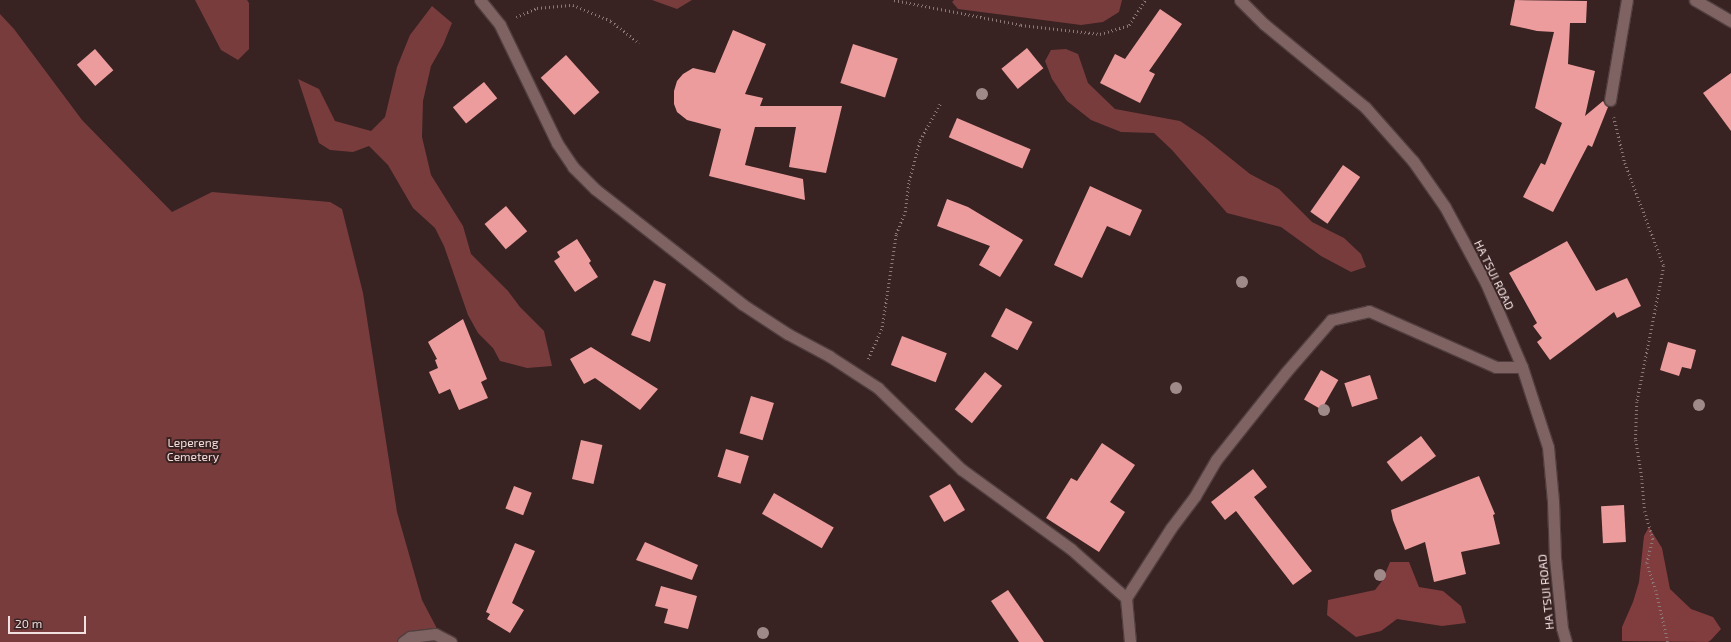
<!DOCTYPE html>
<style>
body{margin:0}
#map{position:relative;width:1731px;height:642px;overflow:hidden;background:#392222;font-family:"Exo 2",sans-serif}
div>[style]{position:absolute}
.green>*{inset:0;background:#783c3d}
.forest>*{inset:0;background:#813c3e}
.building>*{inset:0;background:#ec9c9c;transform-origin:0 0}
.path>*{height:2.5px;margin-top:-1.25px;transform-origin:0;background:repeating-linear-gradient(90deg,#8c7878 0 1px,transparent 0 4px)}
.roads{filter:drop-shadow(1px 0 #513e3e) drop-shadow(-1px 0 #513e3e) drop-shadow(0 1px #513e3e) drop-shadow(0 -1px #513e3e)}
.service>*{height:11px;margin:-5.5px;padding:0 5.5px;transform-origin:5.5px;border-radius:5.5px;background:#7e6362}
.minor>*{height:11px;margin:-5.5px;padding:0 5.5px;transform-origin:5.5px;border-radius:5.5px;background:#7e6362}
.tertiary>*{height:11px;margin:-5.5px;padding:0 5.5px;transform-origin:5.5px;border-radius:5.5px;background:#7e6362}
.trees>*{width:12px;height:12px;margin:-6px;border-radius:50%;background:#a08989}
span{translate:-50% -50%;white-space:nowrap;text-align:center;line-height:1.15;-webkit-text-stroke:4px #392222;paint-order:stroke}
.street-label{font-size:12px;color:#f0e0e0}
.park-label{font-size:12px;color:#f5dedd}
.scale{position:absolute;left:8px;top:616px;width:78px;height:18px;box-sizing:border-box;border:2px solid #f0e0e0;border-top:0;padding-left:5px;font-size:12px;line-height:14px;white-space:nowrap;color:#f0e0e0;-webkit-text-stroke:3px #392222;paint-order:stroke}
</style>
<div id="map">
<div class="green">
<i style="clip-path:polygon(195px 0,247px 0,249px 3px,249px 49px,238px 60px,221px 50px)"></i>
<i style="clip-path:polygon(652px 0,692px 0,677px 9px)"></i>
<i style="clip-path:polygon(954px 0,1122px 0,1119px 12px,1103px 22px,1081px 25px,958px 9px,952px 2px)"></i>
<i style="clip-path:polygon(432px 6px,452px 23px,443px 45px,431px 66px,423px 101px,422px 137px,431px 175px,463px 226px,471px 254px,508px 291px,520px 307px,544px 331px,552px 366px,527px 368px,500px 361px,493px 348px,478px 333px,468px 315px,444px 246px,435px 228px,413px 208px,388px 165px,369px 146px,353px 152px,330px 150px,319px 143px,298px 79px,319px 89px,335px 121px,371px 131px,385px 117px,397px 67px,410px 35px)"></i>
<i style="clip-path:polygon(0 14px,14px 29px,82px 120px,172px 212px,212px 192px,330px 202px,342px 209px,363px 293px,397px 512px,422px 600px,444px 642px,0 642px)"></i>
<i style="clip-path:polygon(1066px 49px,1078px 54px,1088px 83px,1115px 109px,1180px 121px,1204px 137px,1250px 174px,1279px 189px,1312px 222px,1344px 238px,1361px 254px,1366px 267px,1351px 272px,1321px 256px,1281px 227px,1227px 213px,1172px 150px,1154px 133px,1121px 132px,1091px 120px,1067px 101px,1052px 79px,1045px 61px,1051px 50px)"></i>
</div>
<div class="forest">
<i style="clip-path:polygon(1649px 527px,1662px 548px,1670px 589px,1691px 609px,1713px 617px,1721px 629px,1711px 640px,1708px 642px,1622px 641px,1622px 627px,1633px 602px,1639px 582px,1644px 536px)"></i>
<i style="clip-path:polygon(1390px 562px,1409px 562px,1419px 587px,1443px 591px,1461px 606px,1466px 623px,1442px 626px,1397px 619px,1381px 631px,1356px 637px,1327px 615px,1328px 600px,1375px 590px,1382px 581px)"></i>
</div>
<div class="building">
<i style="clip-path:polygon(1515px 0,1587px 1px,1586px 23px,1570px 23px,1568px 64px,1595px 71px,1585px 116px,1603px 101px,1608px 107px,1592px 147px,1588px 145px,1553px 212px,1523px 197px,1541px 163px,1545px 165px,1562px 123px,1535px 108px,1554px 32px,1537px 31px,1510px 25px)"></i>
<i style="clip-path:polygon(1160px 9px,1182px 24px,1149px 71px,1155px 74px,1140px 103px,1100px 83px,1115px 54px,1125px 59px)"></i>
<i style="clip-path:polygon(733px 30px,766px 44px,745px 94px,763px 98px,760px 106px,842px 106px,826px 173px,789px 167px,796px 127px,755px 127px,745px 165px,803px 179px,805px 200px,709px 176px,721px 129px,687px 120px,677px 112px,674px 104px,674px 91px,677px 81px,683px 74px,693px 68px,715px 73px)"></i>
<i style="left:853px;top:44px;width:47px;height:41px;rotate:18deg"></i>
<i style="left:1027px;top:48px;width:26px;height:33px;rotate:51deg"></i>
<i style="left:95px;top:49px;width:28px;height:24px;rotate:49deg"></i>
<i style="left:566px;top:55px;width:50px;height:34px;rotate:48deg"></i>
<i style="clip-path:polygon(1731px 73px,1731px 131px,1703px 93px)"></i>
<i style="left:484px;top:82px;width:21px;height:40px;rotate:51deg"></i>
<i style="left:957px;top:118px;width:80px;height:21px;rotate:23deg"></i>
<i style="left:1343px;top:165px;width:21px;height:57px;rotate:35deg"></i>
<i style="clip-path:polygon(1090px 186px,1142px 210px,1130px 236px,1107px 226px,1082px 278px,1054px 265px)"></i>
<i style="clip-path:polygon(947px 199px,968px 207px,1023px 240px,1000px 277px,979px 265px,990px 246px,937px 226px)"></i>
<i style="left:506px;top:206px;width:33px;height:28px;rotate:50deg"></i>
<i style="clip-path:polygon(577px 239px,591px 261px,589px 263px,598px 277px,575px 292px,554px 261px,560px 257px,557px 252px)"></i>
<i style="clip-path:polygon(1567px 241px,1596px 291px,1627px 278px,1641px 306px,1617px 318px,1614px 312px,1550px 360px,1537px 342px,1542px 338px,1533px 326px,1537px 323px,1509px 273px)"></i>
<i style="clip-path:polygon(654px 280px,666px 284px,650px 342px,631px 335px)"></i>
<i style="left:1006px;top:308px;width:30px;height:32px;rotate:28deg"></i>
<i style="clip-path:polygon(463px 319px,487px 379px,481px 382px,488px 398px,459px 410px,450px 389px,439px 394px,429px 372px,438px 368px,435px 360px,437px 359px,428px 342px)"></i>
<i style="left:902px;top:336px;width:48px;height:31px;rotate:21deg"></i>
<i style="clip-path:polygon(1668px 342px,1696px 350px,1691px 369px,1682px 367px,1679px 376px,1660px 370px)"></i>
<i style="clip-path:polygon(591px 347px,658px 389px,640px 410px,595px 378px,584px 384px,570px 359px)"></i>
<i style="left:1321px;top:370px;width:20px;height:34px;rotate:30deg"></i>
<i style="left:985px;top:372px;width:22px;height:48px;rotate:39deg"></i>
<i style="left:1370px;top:375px;width:25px;height:27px;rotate:72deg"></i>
<i style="left:751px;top:396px;width:24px;height:39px;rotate:17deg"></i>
<i style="left:1421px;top:436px;width:25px;height:43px;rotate:53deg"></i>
<i style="left:581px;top:440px;width:22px;height:40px;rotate:13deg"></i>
<i style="clip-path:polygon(1102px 443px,1135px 465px,1110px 502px,1125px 512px,1099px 552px,1046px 518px,1071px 478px,1077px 481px)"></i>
<i style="left:726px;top:449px;width:24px;height:29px;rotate:17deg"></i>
<i style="clip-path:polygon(1253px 469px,1267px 487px,1254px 497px,1312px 571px,1293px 585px,1236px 511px,1225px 520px,1211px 502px)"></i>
<i style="clip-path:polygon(1479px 476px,1495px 514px,1493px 515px,1500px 544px,1461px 552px,1466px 574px,1434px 582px,1425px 542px,1405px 550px,1393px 520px,1391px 510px)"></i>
<i style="left:950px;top:484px;width:30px;height:24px;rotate:60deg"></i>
<i style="left:514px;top:486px;width:19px;height:24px;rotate:21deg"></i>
<i style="left:774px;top:493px;width:69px;height:24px;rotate:30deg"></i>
<i style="left:1624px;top:505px;width:37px;height:23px;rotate:87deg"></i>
<i style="clip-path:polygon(645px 542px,698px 565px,692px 580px,636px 560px)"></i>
<i style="clip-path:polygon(515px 543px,535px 551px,512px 603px,524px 610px,510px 633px,487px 619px,490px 614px,486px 612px)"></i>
<i style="clip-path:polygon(661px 586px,697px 596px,688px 629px,664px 623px,668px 609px,655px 606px)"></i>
<i style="clip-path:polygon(1008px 590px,1044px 642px,1019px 642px,991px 601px)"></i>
</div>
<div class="path">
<i style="left:894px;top:0;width:129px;rotate:11.1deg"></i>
<i style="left:1021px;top:25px;width:80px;rotate:6.5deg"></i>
<i style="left:1100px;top:34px;width:30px;rotate:-17deg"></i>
<i style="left:1129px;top:25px;width:30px;rotate:-57deg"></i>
<i style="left:516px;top:17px;width:23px;rotate:-23deg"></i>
<i style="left:537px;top:8px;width:36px;rotate:-5deg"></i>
<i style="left:573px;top:5px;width:41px;rotate:22.8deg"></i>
<i style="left:611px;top:21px;width:36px;rotate:38deg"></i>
<i style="left:1614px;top:117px;width:47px;rotate:76.6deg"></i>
<i style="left:1625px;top:163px;width:110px;rotate:69.3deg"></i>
<i style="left:1664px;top:266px;width:139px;rotate:101.2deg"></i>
<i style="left:1637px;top:402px;width:38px;rotate:92deg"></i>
<i style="left:1636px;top:440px;width:39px;rotate:81deg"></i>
<i style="left:1642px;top:479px;width:32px;rotate:85deg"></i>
<i style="left:1645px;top:511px;width:29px;rotate:74deg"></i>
<i style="left:1653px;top:539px;width:25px;rotate:104deg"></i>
<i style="left:1647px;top:563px;width:28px;rotate:72deg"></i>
<i style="left:1656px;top:590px;width:53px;rotate:77deg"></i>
<i style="left:868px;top:359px;width:35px;rotate:-66deg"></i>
<i style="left:882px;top:327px;width:94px;rotate:-81.4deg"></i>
<i style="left:896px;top:234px;width:24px;rotate:-68deg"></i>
<i style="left:905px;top:212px;width:31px;rotate:-83deg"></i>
<i style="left:909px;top:181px;width:42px;rotate:-75deg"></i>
<i style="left:920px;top:140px;width:41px;rotate:-60.9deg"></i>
</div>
<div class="roads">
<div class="service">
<i style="left:1610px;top:100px;width:101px;rotate:-80.4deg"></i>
<i style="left:1126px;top:598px;width:83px;rotate:-57.3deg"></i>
<i style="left:1171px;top:528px;width:40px;rotate:-53deg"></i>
<i style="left:1195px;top:496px;width:42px;rotate:-59.7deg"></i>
<i style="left:1216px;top:460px;width:112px;rotate:-51.5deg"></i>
<i style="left:1286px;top:372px;width:69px;rotate:-49.1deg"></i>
<i style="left:1331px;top:320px;width:39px;rotate:-13deg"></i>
<i style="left:1369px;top:311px;width:139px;rotate:23.8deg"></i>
<i style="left:1496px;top:367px;width:26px"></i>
</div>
<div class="minor">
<i style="left:480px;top:0;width:32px;rotate:51deg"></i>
<i style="left:500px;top:25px;width:131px;rotate:64.2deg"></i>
<i style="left:557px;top:143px;width:29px;rotate:56deg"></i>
<i style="left:573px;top:167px;width:31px;rotate:45deg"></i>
<i style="left:595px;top:189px;width:187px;rotate:38deg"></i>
<i style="left:742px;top:304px;width:55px;rotate:33.1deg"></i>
<i style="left:788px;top:334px;width:47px;rotate:28.2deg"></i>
<i style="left:829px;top:356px;width:59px;rotate:33.1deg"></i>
<i style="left:878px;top:388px;width:116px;rotate:44.3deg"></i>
<i style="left:961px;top:469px;width:136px;rotate:36deg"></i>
<i style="left:1071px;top:549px;width:74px;rotate:41.7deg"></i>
<i style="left:1126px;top:598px;width:44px;rotate:84.8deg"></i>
<i style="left:1695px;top:0;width:42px;rotate:30.3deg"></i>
<i style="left:403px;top:642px;width:9px;rotate:-36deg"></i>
<i style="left:410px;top:637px;width:25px;rotate:-7deg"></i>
<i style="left:435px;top:634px;width:18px;rotate:27deg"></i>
</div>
<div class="tertiary">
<i style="left:1240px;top:0;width:34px;rotate:45deg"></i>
<i style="left:1264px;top:24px;width:131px;rotate:39.4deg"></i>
<i style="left:1365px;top:107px;width:72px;rotate:48.4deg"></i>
<i style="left:1413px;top:161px;width:56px;rotate:55.2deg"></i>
<i style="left:1445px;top:207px;width:86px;rotate:61.7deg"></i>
<i style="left:1486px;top:283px;width:91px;rotate:66.8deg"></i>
<i style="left:1522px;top:367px;width:84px;rotate:72deg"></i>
<i style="left:1548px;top:447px;width:54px;rotate:84.7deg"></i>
<i style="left:1553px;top:501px;width:57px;rotate:88deg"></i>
<i style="left:1555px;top:558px;width:70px;rotate:84.3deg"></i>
<i style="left:1562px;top:628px;width:15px;rotate:74deg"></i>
</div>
</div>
<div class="trees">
<i style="left:982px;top:94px"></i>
<i style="left:1242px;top:282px"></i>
<i style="left:1176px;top:388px"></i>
<i style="left:1699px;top:405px"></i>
<i style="left:1324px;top:410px"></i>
<i style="left:1380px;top:575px"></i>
<i style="left:763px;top:633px"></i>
</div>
<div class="street-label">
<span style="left:1494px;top:275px;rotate:64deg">HA TSUI ROAD</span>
<span style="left:1546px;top:592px;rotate:-96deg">HA TSUI ROAD</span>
</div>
<div class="park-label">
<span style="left:193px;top:450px">Lepereng<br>Cemetery</span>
</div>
<div class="scale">20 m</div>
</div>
